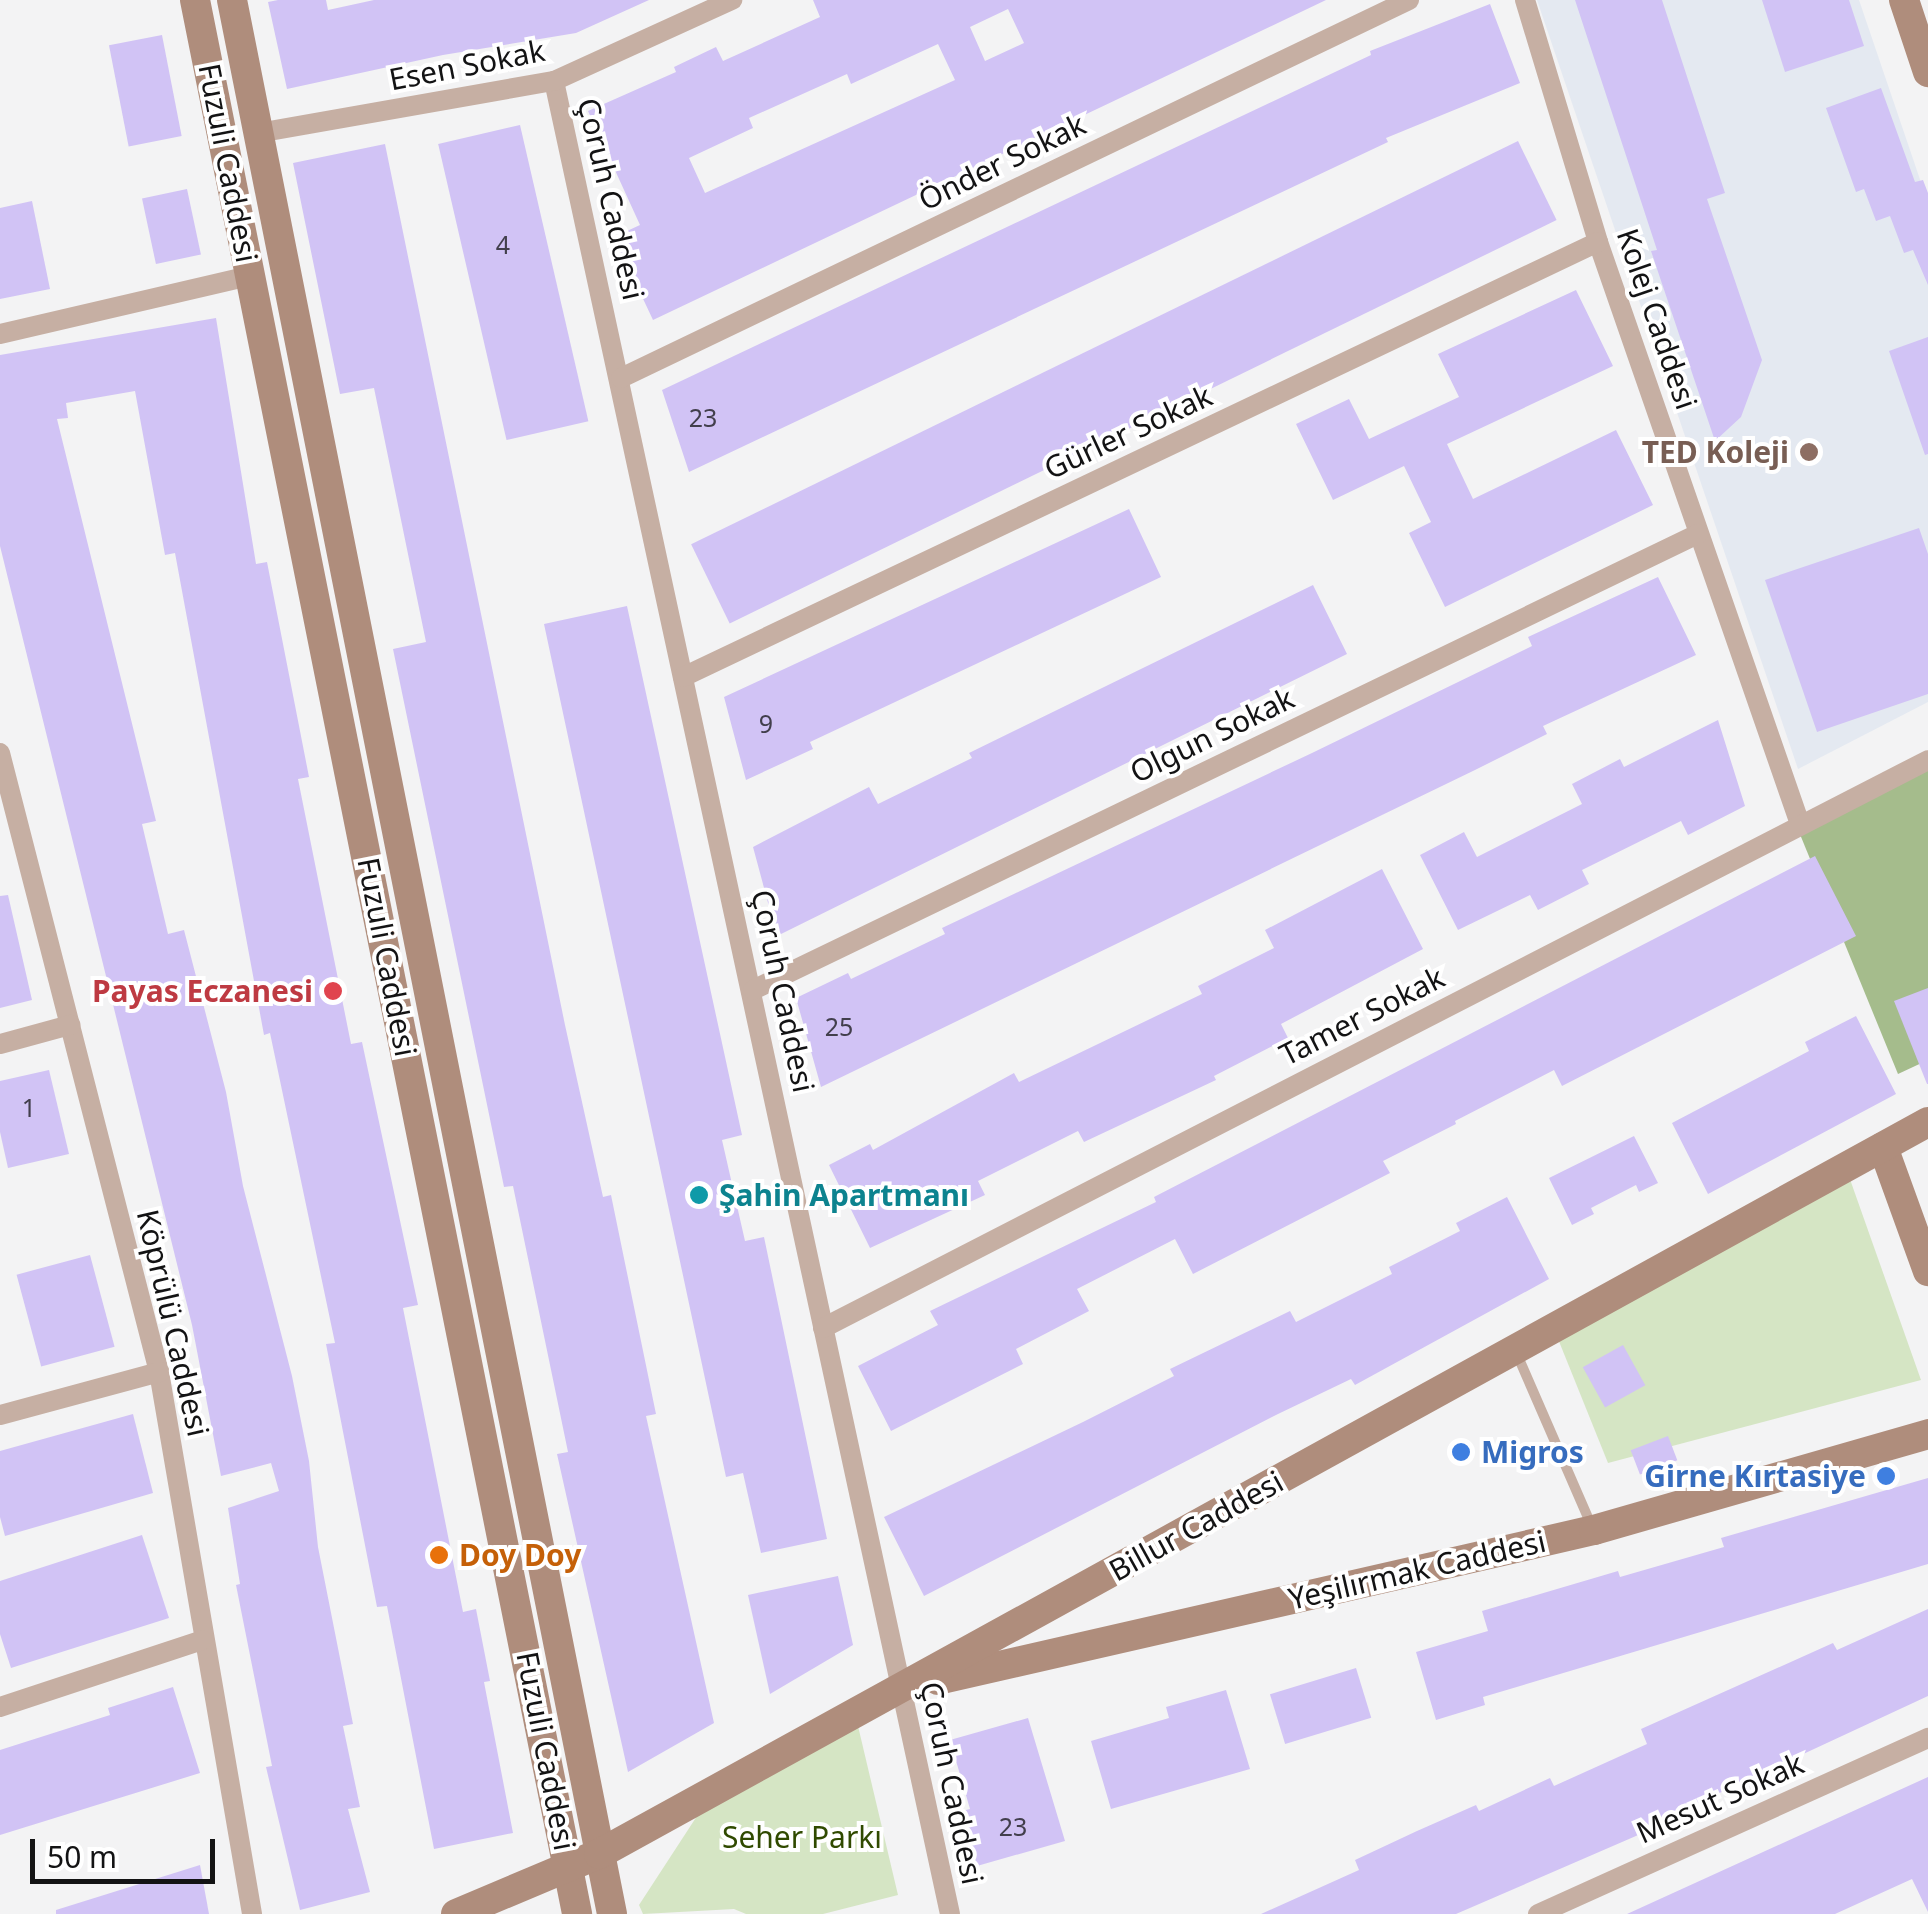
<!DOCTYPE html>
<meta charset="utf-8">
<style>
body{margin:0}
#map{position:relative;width:1928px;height:1914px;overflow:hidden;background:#f3f3f4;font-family:"Noto Sans",sans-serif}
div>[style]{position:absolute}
.built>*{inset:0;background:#e4e9f1}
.green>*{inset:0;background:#d5e5c4}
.forest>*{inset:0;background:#a5bc8c}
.building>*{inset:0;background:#d1c3f5;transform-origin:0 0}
.lane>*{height:10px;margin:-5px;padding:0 5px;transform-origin:5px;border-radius:5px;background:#c6afa3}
.street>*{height:20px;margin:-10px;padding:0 10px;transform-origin:10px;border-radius:10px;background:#c6afa3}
.secondary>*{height:30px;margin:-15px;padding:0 15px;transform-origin:15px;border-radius:15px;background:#af8d7c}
.dots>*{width:28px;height:28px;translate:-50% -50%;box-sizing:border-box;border:5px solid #fff;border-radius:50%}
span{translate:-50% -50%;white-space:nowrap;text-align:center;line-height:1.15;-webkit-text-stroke:8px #fff;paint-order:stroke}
.number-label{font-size:25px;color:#423f4c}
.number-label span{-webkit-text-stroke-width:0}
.street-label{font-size:30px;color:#131314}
.education-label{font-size:30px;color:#785e54;font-weight:700}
.right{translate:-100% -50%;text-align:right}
.health-label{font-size:30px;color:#be3a42;font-weight:700}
.culture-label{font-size:30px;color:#0d838f;font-weight:700}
.left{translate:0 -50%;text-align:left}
.shop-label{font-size:30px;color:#366cbe;font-weight:700}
.food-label{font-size:30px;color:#c56008;font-weight:700}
.park-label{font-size:30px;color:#304a00}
.scale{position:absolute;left:30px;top:1839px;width:185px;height:45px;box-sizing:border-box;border:5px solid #131314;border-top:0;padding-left:12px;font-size:30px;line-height:35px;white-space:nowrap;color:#131314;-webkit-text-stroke:8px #fff;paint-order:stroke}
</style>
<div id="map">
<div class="built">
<i style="clip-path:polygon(1537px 0,1859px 0,1928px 203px,1928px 702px,1798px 769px)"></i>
</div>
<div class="green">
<i style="clip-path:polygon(1846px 1168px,1921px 1380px,1608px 1463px,1552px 1324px)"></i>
<i style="clip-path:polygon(858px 1726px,898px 1895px,823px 1914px,746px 1914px,734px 1909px,643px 1914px,639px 1905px,712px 1793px)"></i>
</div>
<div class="forest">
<i style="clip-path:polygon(1928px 762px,1928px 1060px,1898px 1074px,1797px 827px)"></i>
</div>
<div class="building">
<i style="clip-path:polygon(278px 0,326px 0,328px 10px,374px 0,649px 0,576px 33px,443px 55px,287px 89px,268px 2px)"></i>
<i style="clip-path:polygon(evenodd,813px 0,1326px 0,653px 320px,614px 237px,640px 225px,588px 111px,676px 72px,674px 67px,716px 47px,723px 61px,820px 17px,813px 0,1008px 9px,1024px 43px,985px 61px,970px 27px,1008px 9px,813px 0,938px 44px,955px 80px,705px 193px,689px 158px,753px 128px,749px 118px,847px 74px,851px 84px,938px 44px)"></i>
<i style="clip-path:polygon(1575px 0,1662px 0,1725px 193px,1707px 199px,1762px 360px,1741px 417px,1715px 441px,1651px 251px,1657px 250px)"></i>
<i style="clip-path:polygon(1762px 0,1849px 0,1864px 46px,1785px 72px)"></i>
<i style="clip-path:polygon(1490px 4px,1520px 83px,1386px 138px,1388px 142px,689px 472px,662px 390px,1371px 55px,1370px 51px)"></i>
<i style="left:162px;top:35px;width:103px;height:54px;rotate:79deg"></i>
<i style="clip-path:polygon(1881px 88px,1915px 182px,1923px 180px,1928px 193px,1928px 285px,1913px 250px,1904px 253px,1890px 216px,1876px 221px,1864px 189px,1856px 192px,1826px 108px)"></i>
<i style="left:520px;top:125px;width:304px;height:84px;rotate:77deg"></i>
<i style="left:1518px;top:141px;width:88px;height:920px;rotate:64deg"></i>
<i style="clip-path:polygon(385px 144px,565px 1025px,603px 1197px,611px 1195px,656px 1414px,646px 1416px,714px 1723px,628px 1772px,557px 1454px,568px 1452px,513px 1186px,504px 1187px,393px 649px,426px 642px,374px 388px,340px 394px,293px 163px)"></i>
<i style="left:187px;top:189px;width:67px;height:46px;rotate:78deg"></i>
<i style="clip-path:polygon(32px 201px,50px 289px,0 299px,0 208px)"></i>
<i style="clip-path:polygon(1576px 290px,1613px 366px,1447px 444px,1473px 499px,1616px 430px,1653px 505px,1445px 607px,1409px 533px,1431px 522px,1404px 466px,1333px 500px,1296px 424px,1349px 399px,1369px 439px,1459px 397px,1438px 354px)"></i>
<i style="clip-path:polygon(216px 318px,256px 564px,267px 562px,309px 777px,298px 779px,351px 1044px,362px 1042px,418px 1305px,403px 1308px,463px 1612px,476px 1609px,490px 1681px,484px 1682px,513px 1833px,434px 1849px,387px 1606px,377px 1607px,326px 1344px,335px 1343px,270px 1033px,264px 1035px,175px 553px,165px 555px,135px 391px,66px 403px,68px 418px,57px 419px,156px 821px,142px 824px,168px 934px,184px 930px,226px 1092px,243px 1186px,292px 1376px,309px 1461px,318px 1547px,353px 1724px,343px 1726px,360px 1807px,348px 1809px,370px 1892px,300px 1910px,266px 1767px,272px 1766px,236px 1585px,240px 1584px,228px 1508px,279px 1491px,271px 1463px,221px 1476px,192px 1325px,0 546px,0 355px)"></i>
<i style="clip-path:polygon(1928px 337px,1928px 454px,1925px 455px,1889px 351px)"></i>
<i style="clip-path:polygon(1129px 509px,1161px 577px,810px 742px,813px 749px,746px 780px,724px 697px)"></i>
<i style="clip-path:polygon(1919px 528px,1928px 554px,1928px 694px,1817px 732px,1765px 580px)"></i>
<i style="clip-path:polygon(1658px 577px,1696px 655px,1543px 726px,1547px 734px,1475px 770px,821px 1087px,796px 998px,848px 973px,851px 979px,945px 934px,942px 928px,1312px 753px,1532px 646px,1528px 637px)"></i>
<i style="clip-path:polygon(1313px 585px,1347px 654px,777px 936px,753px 847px,869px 787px,878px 804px,972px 758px,969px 753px)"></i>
<i style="clip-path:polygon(627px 606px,742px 1135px,722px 1140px,745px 1241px,764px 1237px,827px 1539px,761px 1553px,743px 1473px,726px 1477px,544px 624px)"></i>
<i style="clip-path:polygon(1718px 720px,1745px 806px,1688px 835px,1681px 821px,1582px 870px,1589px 884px,1538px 910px,1530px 895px,1458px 930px,1420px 855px,1464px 832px,1477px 857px,1582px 804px,1572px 784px,1620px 759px,1624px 767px)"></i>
<i style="clip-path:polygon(1815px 856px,1856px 936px,1562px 1086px,1554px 1070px,1455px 1121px,1456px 1124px,1383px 1161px,1390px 1173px,1193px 1274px,1175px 1239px,1077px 1289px,1089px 1311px,1016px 1349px,1023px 1364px,891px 1431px,858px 1366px,938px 1325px,930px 1311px,1156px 1202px,1154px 1197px)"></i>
<i style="clip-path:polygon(1382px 869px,1423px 949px,1281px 1024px,1288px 1038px,1214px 1076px,1216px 1080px,1084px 1142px,1078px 1131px,978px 1181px,985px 1195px,870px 1248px,829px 1165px,870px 1144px,873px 1150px,1014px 1073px,1019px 1082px,1202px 994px,1198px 986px,1274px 948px,1265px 930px)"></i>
<i style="clip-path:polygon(8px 895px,32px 1000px,0 1008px,0 896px)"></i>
<i style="clip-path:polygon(1928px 988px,1928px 1084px,1927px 1084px,1894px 1001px)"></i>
<i style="clip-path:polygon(1856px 1016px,1896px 1094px,1708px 1194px,1672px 1123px,1809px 1051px,1805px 1042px)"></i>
<i style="clip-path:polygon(49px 1070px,69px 1154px,8px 1168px,0 1132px,0 1081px)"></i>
<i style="clip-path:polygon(1634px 1136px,1658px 1183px,1639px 1192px,1636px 1185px,1591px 1208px,1594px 1214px,1572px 1225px,1549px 1178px)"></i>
<i style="clip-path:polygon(1507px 1197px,1549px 1279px,1355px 1385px,1351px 1379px,1278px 1414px,924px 1596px,884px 1517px,1083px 1422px,1174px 1376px,1170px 1369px,1290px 1311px,1296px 1322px,1392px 1274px,1389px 1267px,1460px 1231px,1456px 1223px)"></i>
<i style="left:90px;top:1255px;width:95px;height:76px;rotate:75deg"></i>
<i style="left:1623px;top:1345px;width:46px;height:46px;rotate:61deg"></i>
<i style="clip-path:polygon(133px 1414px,153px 1493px,5px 1536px,0 1517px,0 1451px)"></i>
<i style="left:1668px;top:1436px;width:26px;height:40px;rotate:69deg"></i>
<i style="clip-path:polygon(1928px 1478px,1928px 1564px,1483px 1697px,1485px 1705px,1436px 1720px,1416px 1652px,1488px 1631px,1482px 1611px,1618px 1571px,1620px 1577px,1724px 1547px,1721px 1538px)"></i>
<i style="clip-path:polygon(142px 1535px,169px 1618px,11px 1668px,0 1634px,0 1581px)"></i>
<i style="clip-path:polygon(838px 1576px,853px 1645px,770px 1694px,748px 1595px)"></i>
<i style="clip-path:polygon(1928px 1609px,1928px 1696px,1657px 1822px,1659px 1826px,1456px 1914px,1261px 1914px,1359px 1870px,1355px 1860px,1417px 1831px,1476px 1805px,1479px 1811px,1550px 1778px,1554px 1786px,1647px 1744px,1641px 1729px,1833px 1643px,1837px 1650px)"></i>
<i style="left:1356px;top:1668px;width:52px;height:90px;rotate:73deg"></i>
<i style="clip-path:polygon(173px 1687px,200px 1773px,0 1835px,0 1750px,110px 1715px,108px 1708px)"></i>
<i style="clip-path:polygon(1226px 1690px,1250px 1769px,1111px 1809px,1091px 1741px,1169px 1718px,1166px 1707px)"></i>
<i style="clip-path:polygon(1028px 1718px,1065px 1841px,977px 1866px,962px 1811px,970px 1809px,950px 1740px)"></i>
<i style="clip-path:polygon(1928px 1777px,1928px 1912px,1912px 1879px,1835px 1914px,1627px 1914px)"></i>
<i style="clip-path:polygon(200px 1865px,209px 1914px,56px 1914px,56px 1910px)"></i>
</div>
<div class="lane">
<i style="left:1516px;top:1352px;width:193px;rotate:66.5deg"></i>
</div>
<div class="street">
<i style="left:1525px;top:0;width:253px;rotate:73.2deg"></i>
<i style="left:1598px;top:242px;width:616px;rotate:70.86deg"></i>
<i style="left:554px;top:81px;width:1875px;rotate:77.81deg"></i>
<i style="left:258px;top:133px;width:301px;rotate:-10deg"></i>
<i style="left:554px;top:81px;width:196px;rotate:-24.5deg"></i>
<i style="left:0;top:334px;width:257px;rotate:-13.1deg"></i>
<i style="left:621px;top:378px;width:874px;rotate:-25.63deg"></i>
<i style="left:683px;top:677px;width:1013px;rotate:-25.43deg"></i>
<i style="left:0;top:753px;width:639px;rotate:75.59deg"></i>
<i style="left:159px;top:1372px;width:550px;rotate:80.26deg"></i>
<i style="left:753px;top:990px;width:1049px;rotate:-25.76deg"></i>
<i style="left:0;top:1044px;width:73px;rotate:-15.2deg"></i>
<i style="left:823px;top:1328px;width:1242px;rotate:-27.2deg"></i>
<i style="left:0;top:1415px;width:165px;rotate:-15.1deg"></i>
<i style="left:0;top:1707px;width:213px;rotate:-18.3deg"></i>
<i style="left:1538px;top:1914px;width:428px;rotate:-24.3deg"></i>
</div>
<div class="secondary">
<i style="left:195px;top:0;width:1952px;rotate:78.71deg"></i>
<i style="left:232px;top:0;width:1951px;rotate:78.77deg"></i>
<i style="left:1904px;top:0;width:76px;rotate:71.6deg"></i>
<i style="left:1883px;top:1147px;width:132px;rotate:70.1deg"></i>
<i style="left:938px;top:1680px;width:673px;rotate:-12.88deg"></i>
<i style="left:1594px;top:1530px;width:348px;rotate:-16deg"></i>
<i style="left:456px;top:1914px;width:155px;rotate:-22.8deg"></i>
<i style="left:599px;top:1854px;width:1517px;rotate:-28.85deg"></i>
</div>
<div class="dots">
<i style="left:1809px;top:452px;background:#8d6e63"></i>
<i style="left:333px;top:991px;background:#e0444e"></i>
<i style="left:699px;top:1195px;background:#0f9aa8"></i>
<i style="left:1461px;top:1452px;background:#3f7fe0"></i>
<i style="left:1886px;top:1476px;background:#3f7fe0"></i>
<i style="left:439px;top:1555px;background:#e8710a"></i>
</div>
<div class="number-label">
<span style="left:503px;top:244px">4</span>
<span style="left:703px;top:417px">23</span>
<span style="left:766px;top:723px">9</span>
<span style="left:839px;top:1026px">25</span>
<span style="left:29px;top:1107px">1</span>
<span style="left:1013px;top:1826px">23</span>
</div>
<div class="street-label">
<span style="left:467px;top:65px;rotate:-11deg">Esen Sokak</span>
<span style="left:1002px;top:162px;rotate:-26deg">Önder Sokak</span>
<span style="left:228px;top:163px;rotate:79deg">Fuzuli Caddesi</span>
<span style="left:611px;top:199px;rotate:77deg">Çoruh Caddesi</span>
<span style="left:1657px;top:319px;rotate:71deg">Kolej Caddesi</span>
<span style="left:1128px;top:432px;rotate:-25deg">Gürler Sokak</span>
<span style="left:1212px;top:735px;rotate:-26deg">Olgun Sokak</span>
<span style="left:387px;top:957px;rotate:79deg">Fuzuli Caddesi</span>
<span style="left:783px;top:991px;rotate:78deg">Çoruh Caddesi</span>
<span style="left:1362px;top:1016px;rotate:-27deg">Tamer Sokak</span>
<span style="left:173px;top:1323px;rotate:77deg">Köprülü Caddesi</span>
<span style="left:1196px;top:1526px;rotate:-29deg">Billur Caddesi</span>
<span style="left:1417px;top:1570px;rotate:-13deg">Yeşilırmak Caddesi</span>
<span style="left:546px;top:1751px;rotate:79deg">Fuzuli Caddesi</span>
<span style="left:952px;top:1783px;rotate:78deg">Çoruh Caddesi</span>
<span style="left:1720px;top:1798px;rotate:-24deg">Mesut Sokak</span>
</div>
<div class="education-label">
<span class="right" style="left:1789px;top:452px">TED Koleji</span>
</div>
<div class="health-label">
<span class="right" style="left:313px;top:991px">Payas Eczanesi</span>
</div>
<div class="culture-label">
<span class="left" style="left:719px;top:1195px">Şahin Apartmanı</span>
</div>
<div class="shop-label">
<span class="left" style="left:1481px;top:1452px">Migros</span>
<span class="right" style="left:1866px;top:1476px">Girne Kırtasiye</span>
</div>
<div class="food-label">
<span class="left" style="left:459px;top:1555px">Doy Doy</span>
</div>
<div class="park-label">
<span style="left:802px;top:1837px">Seher Parkı</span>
</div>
<div class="scale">50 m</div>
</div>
